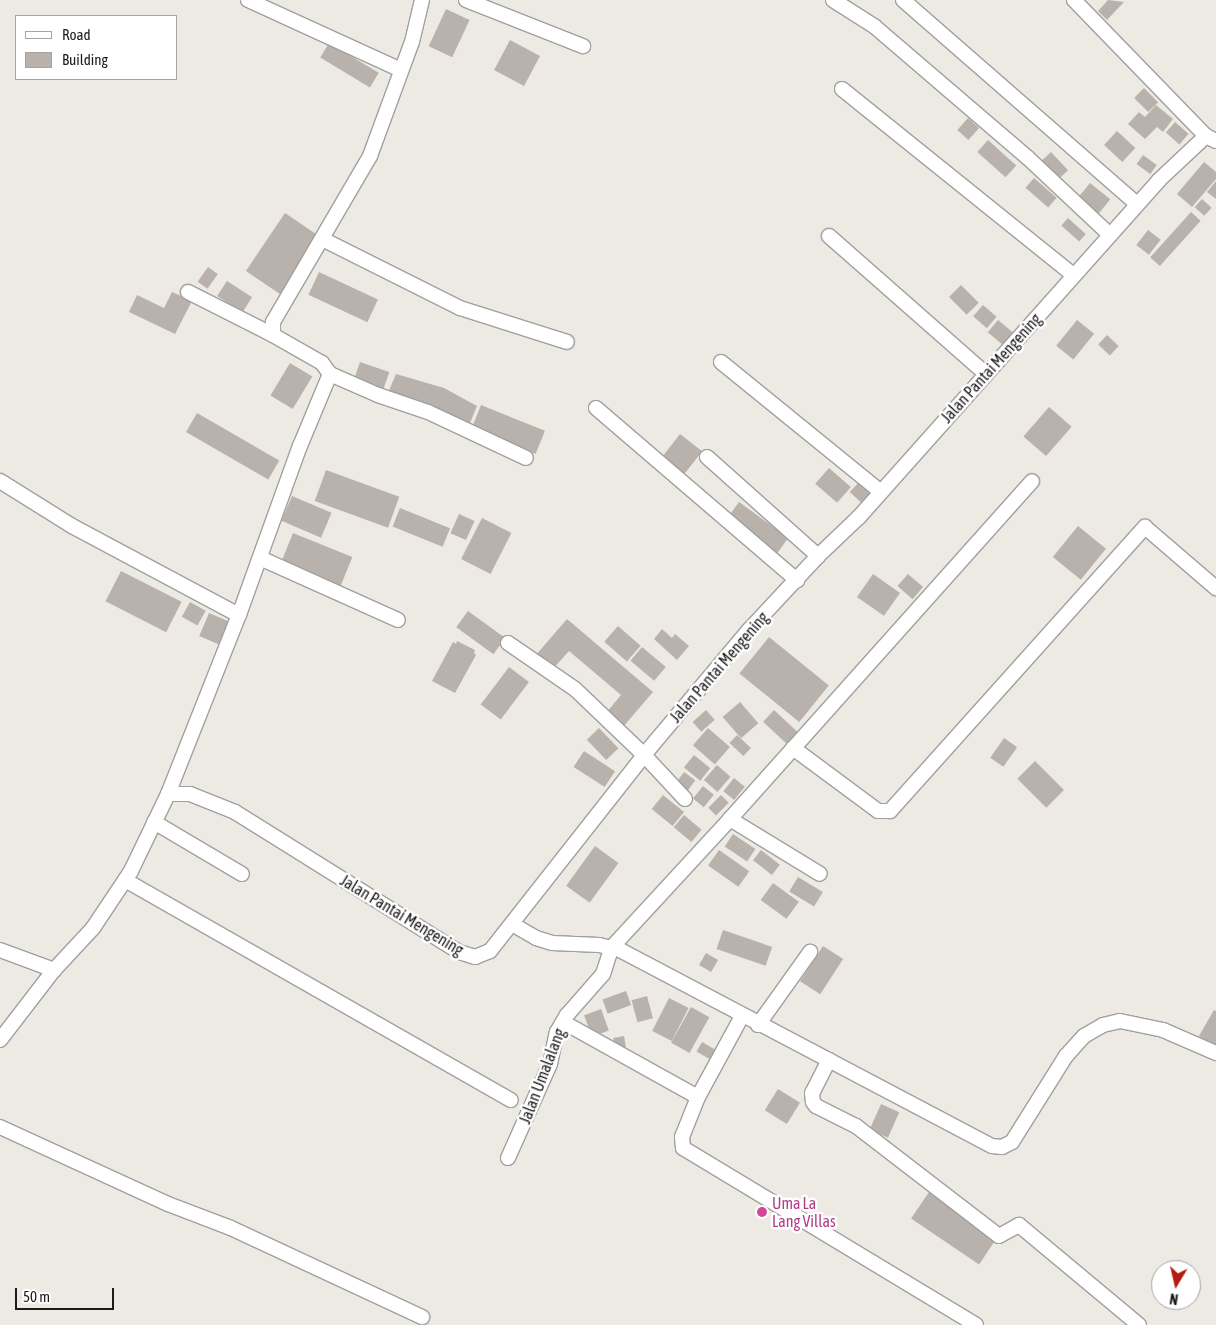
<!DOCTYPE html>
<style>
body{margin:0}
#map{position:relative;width:1216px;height:1325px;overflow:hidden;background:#edeae3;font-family:"Asap Condensed",sans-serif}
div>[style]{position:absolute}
.building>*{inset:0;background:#b9b2ac;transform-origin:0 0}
.roads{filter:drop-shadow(1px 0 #a0a0a0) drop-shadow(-1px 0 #a0a0a0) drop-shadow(0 1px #a0a0a0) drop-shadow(0 -1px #a0a0a0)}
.minor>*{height:14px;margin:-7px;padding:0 7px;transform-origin:7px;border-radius:7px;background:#fff}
.dots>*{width:14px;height:14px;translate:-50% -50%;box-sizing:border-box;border:2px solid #fff;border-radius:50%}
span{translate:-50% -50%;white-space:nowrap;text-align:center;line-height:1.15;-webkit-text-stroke:5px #fff;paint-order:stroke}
.street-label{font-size:16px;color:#1c1c1c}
.hotel-label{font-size:16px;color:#b23c85}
.left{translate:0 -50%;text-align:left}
.legend{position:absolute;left:15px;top:15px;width:162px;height:65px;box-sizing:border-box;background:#fff;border:1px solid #a4a4a4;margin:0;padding:6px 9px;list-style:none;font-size:15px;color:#1c1c1c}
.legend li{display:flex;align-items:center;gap:10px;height:25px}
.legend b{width:25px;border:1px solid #a4a4a4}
.north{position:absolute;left:1151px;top:1260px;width:50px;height:50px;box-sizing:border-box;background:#fff;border:1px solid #a4a4a4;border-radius:50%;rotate:189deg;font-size:14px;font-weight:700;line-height:20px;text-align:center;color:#1c1c1c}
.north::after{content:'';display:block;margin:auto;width:18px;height:22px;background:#b61c13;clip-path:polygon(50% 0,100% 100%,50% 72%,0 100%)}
.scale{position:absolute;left:15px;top:1288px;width:99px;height:22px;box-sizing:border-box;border:2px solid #1c1c1c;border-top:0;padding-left:6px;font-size:15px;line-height:18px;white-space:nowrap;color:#1c1c1c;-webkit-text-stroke:4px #fff;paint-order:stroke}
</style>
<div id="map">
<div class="building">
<i style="clip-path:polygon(1108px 0,1124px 2px,1107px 20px,1098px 11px)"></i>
<i style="left:446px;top:9px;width:26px;height:41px;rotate:25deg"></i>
<i style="left:510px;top:40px;width:34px;height:34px;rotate:28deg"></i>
<i style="left:329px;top:43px;width:58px;height:17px;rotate:31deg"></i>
<i style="left:1144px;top:88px;width:20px;height:14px;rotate:45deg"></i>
<i style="clip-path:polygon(1156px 105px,1173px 119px,1163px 132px,1157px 127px,1145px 139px,1128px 124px,1139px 112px,1145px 117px)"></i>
<i style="left:968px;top:118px;width:15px;height:16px;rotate:42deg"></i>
<i style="left:1175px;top:122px;width:18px;height:14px;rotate:41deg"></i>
<i style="left:1117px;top:131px;width:25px;height:19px;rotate:43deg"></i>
<i style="left:988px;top:140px;width:38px;height:16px;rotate:42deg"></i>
<i style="left:1051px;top:152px;width:25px;height:17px;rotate:47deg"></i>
<i style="left:1143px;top:155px;width:17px;height:11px;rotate:36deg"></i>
<i style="clip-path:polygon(1204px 162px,1216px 172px,1216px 179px,1192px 207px,1177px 194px)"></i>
<i style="left:1034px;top:178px;width:30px;height:13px;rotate:41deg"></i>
<i style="clip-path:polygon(1216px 181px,1216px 199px,1207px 192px)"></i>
<i style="left:1090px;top:183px;width:26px;height:21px;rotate:39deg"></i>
<i style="left:1202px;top:199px;width:13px;height:11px;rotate:42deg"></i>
<i style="left:1191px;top:212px;width:13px;height:61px;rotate:42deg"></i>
<i style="left:285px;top:213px;width:41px;height:70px;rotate:34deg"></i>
<i style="left:1068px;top:218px;width:24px;height:10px;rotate:42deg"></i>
<i style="left:1148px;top:230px;width:16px;height:19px;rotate:38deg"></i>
<i style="left:208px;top:267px;width:12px;height:18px;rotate:35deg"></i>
<i style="left:319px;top:272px;width:65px;height:25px;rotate:25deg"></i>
<i style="left:227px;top:281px;width:30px;height:18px;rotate:33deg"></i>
<i style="left:961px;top:285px;width:25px;height:17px;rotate:45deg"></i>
<i style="clip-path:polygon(172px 292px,192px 301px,175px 334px,129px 312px,137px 295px,164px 308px)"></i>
<i style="left:983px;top:305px;width:18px;height:15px;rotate:41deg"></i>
<i style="left:998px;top:320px;width:23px;height:16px;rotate:40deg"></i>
<i style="left:1077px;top:320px;width:22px;height:33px;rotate:39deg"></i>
<i style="left:1107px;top:335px;width:16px;height:13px;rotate:43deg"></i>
<i style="left:360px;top:362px;width:31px;height:21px;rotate:19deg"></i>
<i style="left:290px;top:363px;width:26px;height:38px;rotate:31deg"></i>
<i style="clip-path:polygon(396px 374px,444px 388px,477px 406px,468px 428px,387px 395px)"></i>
<i style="left:481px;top:405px;width:69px;height:25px;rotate:22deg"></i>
<i style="left:1049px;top:407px;width:30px;height:39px;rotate:41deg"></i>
<i style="left:197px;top:413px;width:95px;height:22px;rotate:30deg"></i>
<i style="left:680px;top:434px;width:28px;height:30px;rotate:38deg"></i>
<i style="left:829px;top:468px;width:29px;height:21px;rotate:41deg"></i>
<i style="left:326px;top:470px;width:78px;height:33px;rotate:20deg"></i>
<i style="left:860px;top:481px;width:22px;height:15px;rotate:43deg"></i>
<i style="left:292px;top:496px;width:43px;height:27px;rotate:23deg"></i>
<i style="left:739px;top:502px;width:61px;height:19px;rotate:36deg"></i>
<i style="left:400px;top:508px;width:54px;height:20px;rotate:22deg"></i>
<i style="left:459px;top:514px;width:17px;height:21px;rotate:24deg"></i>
<i style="left:482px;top:518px;width:33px;height:46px;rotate:27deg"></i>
<i style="left:1078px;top:526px;width:36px;height:40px;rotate:39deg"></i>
<i style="left:293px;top:533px;width:64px;height:33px;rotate:22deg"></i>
<i style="left:121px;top:571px;width:68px;height:34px;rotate:27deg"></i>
<i style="left:873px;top:574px;width:33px;height:28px;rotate:35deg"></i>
<i style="left:908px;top:574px;width:20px;height:16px;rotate:41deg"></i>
<i style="left:190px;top:602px;width:18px;height:17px;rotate:29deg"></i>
<i style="left:468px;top:611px;width:46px;height:20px;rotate:36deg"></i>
<i style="left:209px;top:613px;width:26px;height:25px;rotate:23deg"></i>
<i style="clip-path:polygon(567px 619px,653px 692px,623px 727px,606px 713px,621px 695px,569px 651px,552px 670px,535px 656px)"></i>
<i style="left:618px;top:626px;width:30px;height:21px;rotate:41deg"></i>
<i style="clip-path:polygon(662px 629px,672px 638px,675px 634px,689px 646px,677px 660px,654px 639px)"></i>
<i style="left:769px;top:637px;width:77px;height:47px;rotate:39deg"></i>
<i style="clip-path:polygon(457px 641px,475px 650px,474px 653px,476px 655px,455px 693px,432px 681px,453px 642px,456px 644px)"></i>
<i style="left:642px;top:647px;width:31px;height:18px;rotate:40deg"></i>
<i style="left:509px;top:667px;width:25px;height:47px;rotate:37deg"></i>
<i style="left:740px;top:702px;width:28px;height:23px;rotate:49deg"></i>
<i style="left:706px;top:710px;width:13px;height:18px;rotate:48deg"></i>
<i style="left:774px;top:710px;width:34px;height:16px;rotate:43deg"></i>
<i style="left:599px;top:728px;width:28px;height:17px;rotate:46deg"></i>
<i style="left:708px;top:728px;width:29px;height:23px;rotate:41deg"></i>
<i style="left:737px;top:735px;width:19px;height:11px;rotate:43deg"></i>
<i style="left:1004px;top:738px;width:16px;height:24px;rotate:35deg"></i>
<i style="left:584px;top:751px;width:37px;height:19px;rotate:33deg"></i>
<i style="left:694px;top:755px;width:21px;height:16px;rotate:39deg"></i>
<i style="left:1035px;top:761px;width:41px;height:25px;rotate:45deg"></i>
<i style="left:717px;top:765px;width:18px;height:20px;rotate:41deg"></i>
<i style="left:684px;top:772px;width:14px;height:14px;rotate:36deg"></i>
<i style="left:734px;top:778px;width:14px;height:17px;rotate:39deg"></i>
<i style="left:703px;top:786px;width:14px;height:16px;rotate:39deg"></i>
<i style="left:663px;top:795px;width:27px;height:18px;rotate:39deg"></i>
<i style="left:721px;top:795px;width:11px;height:18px;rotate:45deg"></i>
<i style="left:684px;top:815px;width:23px;height:16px;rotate:40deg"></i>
<i style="left:733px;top:834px;width:27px;height:15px;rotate:34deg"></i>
<i style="left:595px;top:846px;width:29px;height:49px;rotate:36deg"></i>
<i style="left:719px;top:850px;width:37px;height:19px;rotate:35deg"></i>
<i style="left:761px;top:850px;width:24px;height:13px;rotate:38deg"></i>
<i style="left:798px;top:877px;width:29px;height:17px;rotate:31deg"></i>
<i style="left:773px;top:883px;width:32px;height:21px;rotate:36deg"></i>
<i style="left:723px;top:930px;width:52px;height:20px;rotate:19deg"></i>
<i style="left:823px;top:946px;width:24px;height:42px;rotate:33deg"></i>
<i style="left:706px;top:953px;width:14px;height:14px;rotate:30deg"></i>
<i style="left:626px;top:991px;width:15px;height:25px;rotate:70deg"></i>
<i style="left:647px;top:996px;width:23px;height:16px;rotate:75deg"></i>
<i style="left:669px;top:998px;width:22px;height:37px;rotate:27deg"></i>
<i style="left:691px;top:1007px;width:21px;height:41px;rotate:29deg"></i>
<i style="left:601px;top:1009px;width:23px;height:18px;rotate:70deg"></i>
<i style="clip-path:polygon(1214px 1010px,1216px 1011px,1216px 1046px,1199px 1036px)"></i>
<i style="left:624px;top:1036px;width:11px;height:11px;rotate:80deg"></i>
<i style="left:702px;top:1042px;width:16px;height:11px;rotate:30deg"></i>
<i style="left:778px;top:1089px;width:26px;height:25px;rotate:32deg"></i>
<i style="left:881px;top:1104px;width:20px;height:28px;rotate:24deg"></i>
<i style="left:929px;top:1192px;width:82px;height:32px;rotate:34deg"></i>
</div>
<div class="roads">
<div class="minor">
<i style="left:248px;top:0;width:168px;rotate:24.6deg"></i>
<i style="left:466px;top:0;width:126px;rotate:21.5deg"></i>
<i style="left:833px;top:0;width:49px;rotate:32.4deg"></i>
<i style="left:874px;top:26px;width:203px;rotate:40.6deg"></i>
<i style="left:1028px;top:158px;width:111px;rotate:43.2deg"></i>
<i style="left:903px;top:0;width:310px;rotate:41.1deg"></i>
<i style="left:1074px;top:0;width:190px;rotate:45.9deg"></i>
<i style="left:842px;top:89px;width:297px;rotate:38.8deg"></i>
<i style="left:829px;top:236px;width:208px;rotate:41.3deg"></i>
<i style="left:322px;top:239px;width:154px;rotate:26.6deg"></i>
<i style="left:460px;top:308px;width:112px;rotate:17.6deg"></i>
<i style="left:188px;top:292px;width:95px;rotate:26.8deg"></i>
<i style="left:721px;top:362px;width:206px;rotate:39.1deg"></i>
<i style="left:330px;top:374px;width:52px;rotate:23.6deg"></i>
<i style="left:378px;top:395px;width:53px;rotate:18.8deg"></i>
<i style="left:428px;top:412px;width:108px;rotate:25.1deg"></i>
<i style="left:596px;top:408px;width:265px;rotate:40.6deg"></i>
<i style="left:707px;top:457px;width:149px;rotate:41.7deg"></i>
<i style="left:0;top:481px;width:85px;rotate:32deg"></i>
<i style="left:72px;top:526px;width:189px;rotate:28.1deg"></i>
<i style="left:260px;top:558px;width:151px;rotate:24.2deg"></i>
<i style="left:508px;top:643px;width:81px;rotate:34.5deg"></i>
<i style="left:575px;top:689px;width:95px;rotate:43.7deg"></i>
<i style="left:644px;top:755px;width:60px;rotate:47deg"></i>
<i style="left:793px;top:748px;width:106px;rotate:36.5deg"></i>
<i style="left:878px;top:811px;width:12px"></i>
<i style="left:890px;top:811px;width:382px;rotate:-48.1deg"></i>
<i style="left:1145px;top:527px;width:94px;rotate:40.7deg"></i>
<i style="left:168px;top:794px;width:22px"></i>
<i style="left:190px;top:794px;width:48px;rotate:21.8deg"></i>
<i style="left:235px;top:812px;width:264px;rotate:32deg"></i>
<i style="left:459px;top:952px;width:17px;rotate:17deg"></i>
<i style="left:475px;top:957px;width:16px;rotate:-22deg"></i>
<i style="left:490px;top:951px;width:249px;rotate:-51.8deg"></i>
<i style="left:644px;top:755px;width:163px;rotate:-50deg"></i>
<i style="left:749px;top:630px;width:101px;rotate:-47deg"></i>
<i style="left:818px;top:556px;width:57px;rotate:-43.6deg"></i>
<i style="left:859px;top:517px;width:450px;rotate:-48.3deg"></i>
<i style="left:1158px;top:181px;width:66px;rotate:-43.2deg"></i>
<i style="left:1206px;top:136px;width:11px;rotate:27deg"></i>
<i style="left:730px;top:819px;width:105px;rotate:31.4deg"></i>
<i style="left:154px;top:822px;width:102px;rotate:30.6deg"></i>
<i style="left:125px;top:880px;width:444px;rotate:29.7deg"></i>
<i style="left:512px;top:924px;width:28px;rotate:30deg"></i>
<i style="left:536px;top:938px;width:17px;rotate:17deg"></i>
<i style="left:552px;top:943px;width:47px;rotate:2.4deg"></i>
<i style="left:599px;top:945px;width:22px;rotate:13deg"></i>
<i style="left:620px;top:950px;width:420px;rotate:27.8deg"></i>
<i style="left:992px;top:1146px;width:10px;rotate:6deg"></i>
<i style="left:1002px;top:1147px;width:11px;rotate:-27deg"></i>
<i style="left:1012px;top:1142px;width:102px;rotate:-57.9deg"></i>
<i style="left:1066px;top:1056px;width:27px;rotate:-48deg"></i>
<i style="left:1084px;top:1036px;width:22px;rotate:-30deg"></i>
<i style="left:1103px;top:1025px;width:17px;rotate:-13deg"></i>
<i style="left:1120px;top:1021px;width:44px;rotate:11.8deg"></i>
<i style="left:1163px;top:1030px;width:58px;rotate:23.5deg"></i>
<i style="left:0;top:950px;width:58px;rotate:20.3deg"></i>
<i style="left:742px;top:1016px;width:92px;rotate:118.5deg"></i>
<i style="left:698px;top:1097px;width:43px;rotate:111.8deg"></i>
<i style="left:682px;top:1137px;width:11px;rotate:85deg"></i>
<i style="left:683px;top:1148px;width:342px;rotate:31.1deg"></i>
<i style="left:563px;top:1022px;width:154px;rotate:29.1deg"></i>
<i style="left:758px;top:1025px;width:90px;rotate:-54.5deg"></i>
<i style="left:0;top:1040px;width:88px;rotate:-52.4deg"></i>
<i style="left:54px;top:970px;width:57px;rotate:-47.1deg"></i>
<i style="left:93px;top:928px;width:69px;rotate:-56.3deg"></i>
<i style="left:131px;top:871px;width:85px;rotate:-64.3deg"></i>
<i style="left:168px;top:794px;width:193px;rotate:-68.4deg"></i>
<i style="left:239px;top:615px;width:180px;rotate:-70.2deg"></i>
<i style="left:300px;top:446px;width:78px;rotate:-67.4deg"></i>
<i style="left:330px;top:374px;width:14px;rotate:-126deg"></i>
<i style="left:322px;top:363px;width:56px;rotate:-150.3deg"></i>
<i style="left:273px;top:335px;width:13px;rotate:-90deg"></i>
<i style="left:273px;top:322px;width:192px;rotate:-59.7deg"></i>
<i style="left:370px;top:156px;width:121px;rotate:-69.8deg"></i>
<i style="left:412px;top:42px;width:43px;rotate:-76.6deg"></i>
<i style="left:829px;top:1060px;width:37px;rotate:117deg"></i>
<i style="left:812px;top:1093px;width:9px;rotate:84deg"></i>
<i style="left:813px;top:1102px;width:5px;rotate:53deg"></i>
<i style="left:816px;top:1106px;width:45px;rotate:26.6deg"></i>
<i style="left:856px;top:1126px;width:180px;rotate:37.6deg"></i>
<i style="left:999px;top:1236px;width:23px;rotate:-29deg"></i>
<i style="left:1019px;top:1225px;width:156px;rotate:39.8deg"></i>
<i style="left:0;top:1127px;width:185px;rotate:24.6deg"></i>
<i style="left:168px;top:1204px;width:67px;rotate:20.9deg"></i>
<i style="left:231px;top:1228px;width:211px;rotate:25deg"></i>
<i style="left:508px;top:1158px;width:103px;rotate:-65.9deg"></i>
<i style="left:550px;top:1064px;width:33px;rotate:-78deg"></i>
<i style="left:557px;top:1032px;width:20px;rotate:-60deg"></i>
<i style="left:567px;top:1015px;width:55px;rotate:-48.7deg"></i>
<i style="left:603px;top:974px;width:28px;rotate:-72deg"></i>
<i style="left:612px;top:947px;width:174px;rotate:-47.3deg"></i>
<i style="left:730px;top:819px;width:453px;rotate:-48.2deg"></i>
</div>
</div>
<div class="dots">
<i style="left:762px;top:1212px;background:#d1479c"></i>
</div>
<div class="street-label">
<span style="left:991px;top:368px;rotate:-48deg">Jalan Pantai Mengening</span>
<span style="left:719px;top:667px;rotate:-49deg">Jalan Pantai Mengening</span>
<span style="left:402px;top:915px;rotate:31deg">Jalan Pantai Mengening</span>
<span style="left:542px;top:1076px;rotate:-69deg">Jalan Umalalang</span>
</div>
<div class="hotel-label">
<span class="left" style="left:772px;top:1212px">Uma La<br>Lang Villas</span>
</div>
<ul class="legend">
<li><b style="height:6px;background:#fff"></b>Road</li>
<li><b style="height:14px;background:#b9b2ac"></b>Building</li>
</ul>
<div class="north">N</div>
<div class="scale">50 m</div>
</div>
